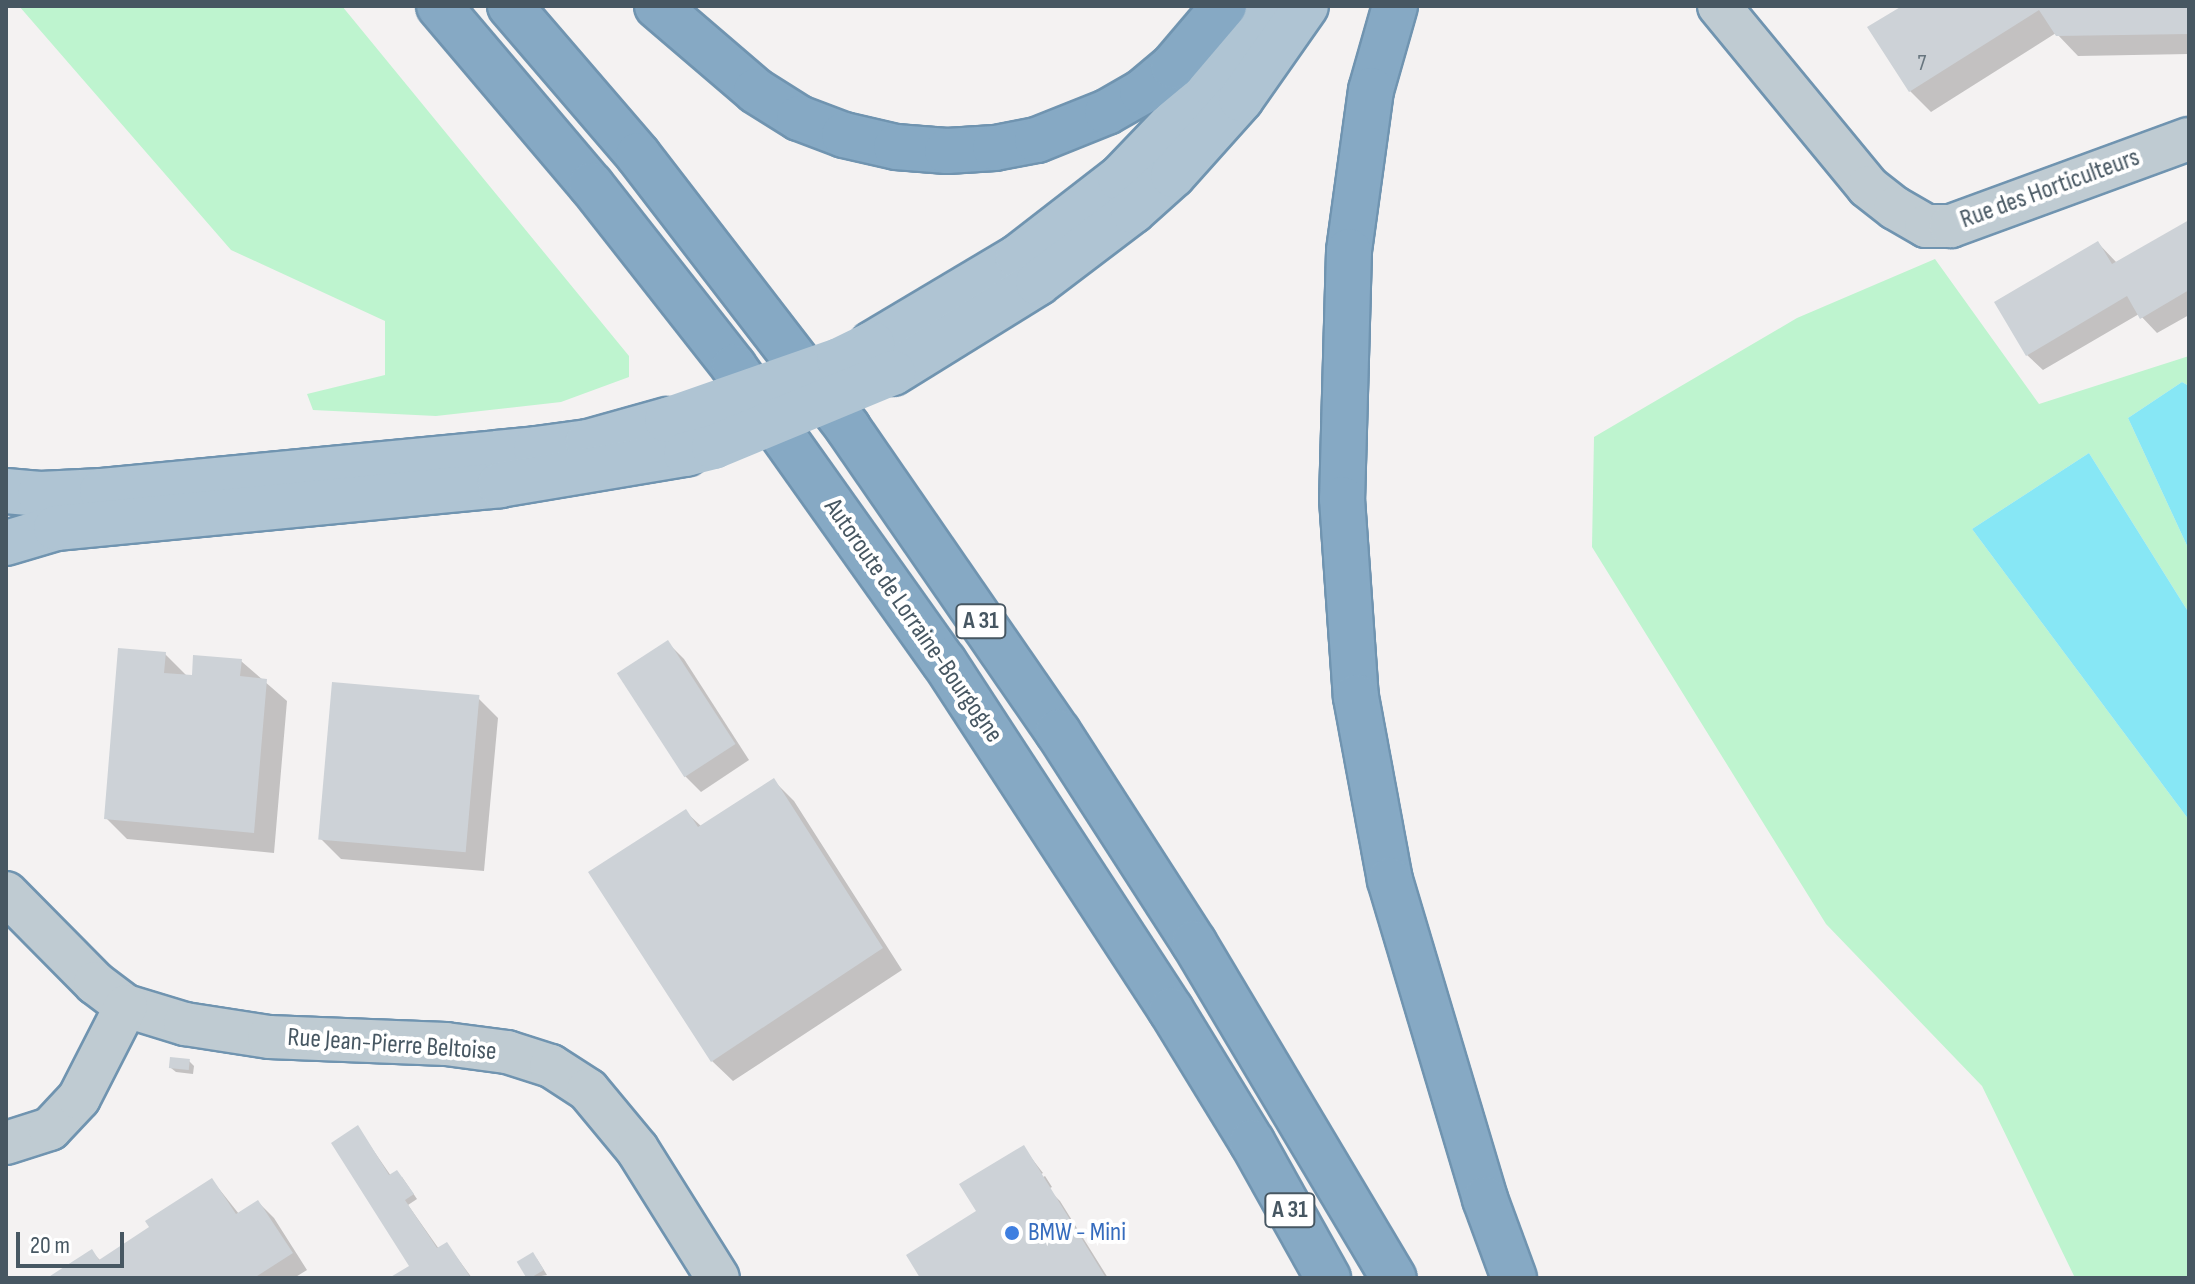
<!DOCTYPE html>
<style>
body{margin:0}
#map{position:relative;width:2195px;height:1284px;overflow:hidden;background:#f4f2f2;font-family:"Sofia Sans Condensed",sans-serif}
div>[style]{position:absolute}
.green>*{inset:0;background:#bef4cf}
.water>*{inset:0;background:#87e7f5}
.shadow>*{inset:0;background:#0003}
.building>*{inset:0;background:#cdd2d7;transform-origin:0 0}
.roads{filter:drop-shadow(2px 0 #7094b0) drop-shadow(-2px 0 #7094b0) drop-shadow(0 2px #7094b0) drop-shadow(0 -2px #7094b0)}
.minor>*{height:42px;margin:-21px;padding:0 21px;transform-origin:21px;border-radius:21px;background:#bfcbd2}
.major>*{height:44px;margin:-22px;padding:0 22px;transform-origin:22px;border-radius:22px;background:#afc4d3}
.highway>*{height:44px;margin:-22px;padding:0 22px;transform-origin:22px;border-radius:22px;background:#86a9c4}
.major-bridge>*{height:44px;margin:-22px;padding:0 22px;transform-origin:22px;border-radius:22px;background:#afc4d3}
.dots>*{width:22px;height:22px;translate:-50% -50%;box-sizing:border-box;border:4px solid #fff;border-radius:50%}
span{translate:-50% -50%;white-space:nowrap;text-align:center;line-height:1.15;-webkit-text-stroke:8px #fff;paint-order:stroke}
.number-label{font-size:22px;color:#68767f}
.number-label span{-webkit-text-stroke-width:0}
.shield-label span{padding:2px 6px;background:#fff;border:2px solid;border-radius:6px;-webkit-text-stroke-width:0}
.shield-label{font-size:24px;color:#475762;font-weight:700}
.street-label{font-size:26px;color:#475762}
.shop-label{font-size:26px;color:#366cbe}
.left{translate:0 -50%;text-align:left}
.frame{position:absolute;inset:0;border:8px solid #475762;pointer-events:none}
.scale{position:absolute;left:16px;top:1232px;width:108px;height:36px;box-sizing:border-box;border:4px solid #475762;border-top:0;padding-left:10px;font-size:24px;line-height:28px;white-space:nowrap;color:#475762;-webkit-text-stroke:6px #fff;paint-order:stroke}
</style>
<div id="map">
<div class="green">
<i style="clip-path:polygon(19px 6px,342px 6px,629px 356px,629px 377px,561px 402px,436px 416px,313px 410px,307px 394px,385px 375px,385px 321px,231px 250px)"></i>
<i style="clip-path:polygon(1935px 259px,2039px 404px,2189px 356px,2189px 386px,2182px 382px,2128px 418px,2189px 550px,2189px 613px,2089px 453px,1972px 529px,2189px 820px,2189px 1278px,2075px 1278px,1982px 1086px,1826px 924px,1592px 547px,1594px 437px,1797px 318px)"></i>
</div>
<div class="water">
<i style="clip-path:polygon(2182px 382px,2189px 386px,2189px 550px,2128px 418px)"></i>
<i style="clip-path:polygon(2089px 453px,2189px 613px,2189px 820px,1972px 529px)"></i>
</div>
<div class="shadow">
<i style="clip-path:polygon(1905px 6px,2189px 6px,2189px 54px,2078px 56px,2056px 33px,1931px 112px,1910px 91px)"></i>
<i style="clip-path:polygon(2189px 222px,2189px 315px,2157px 333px,2139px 314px,2043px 370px,2027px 355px,2098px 243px,2117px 263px)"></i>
<i style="clip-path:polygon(668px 643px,684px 659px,749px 760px,701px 792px,685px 776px)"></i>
<i style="clip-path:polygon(165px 654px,186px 675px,193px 677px,241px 661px,287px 701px,274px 853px,127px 839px,106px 818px)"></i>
<i style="clip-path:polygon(478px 698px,498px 718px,484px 871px,341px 859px,320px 838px)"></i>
<i style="clip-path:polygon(774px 781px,794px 801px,902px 970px,733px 1081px,712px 1061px,686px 812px,702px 827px)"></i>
<i style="clip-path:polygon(189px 1061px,194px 1066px,193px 1074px,176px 1072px,171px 1068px)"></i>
<i style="clip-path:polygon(358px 1128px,391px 1176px,402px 1177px,417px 1199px,408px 1205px,439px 1249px,447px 1244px,472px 1278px,393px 1278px,411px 1266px)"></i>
<i style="clip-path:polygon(1023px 1147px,1043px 1173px,998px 1200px,1000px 1204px,1045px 1176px,1052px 1187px,1048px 1189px,1060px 1201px,1108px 1278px,923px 1278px,979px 1212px)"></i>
<i style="clip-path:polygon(212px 1180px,239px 1214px,258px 1202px,274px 1218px,307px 1270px,294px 1278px,51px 1278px,92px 1252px,101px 1261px,152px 1228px)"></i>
<i style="clip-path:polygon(537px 1259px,547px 1275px,530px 1278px,520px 1262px)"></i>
</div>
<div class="building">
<i style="clip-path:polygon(1902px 6px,2189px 6px,2189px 34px,2056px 36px,2039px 10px,1909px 92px,1867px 27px)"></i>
<i style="clip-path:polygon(2189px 220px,2189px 290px,2140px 319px,2127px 296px,2026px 356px,1994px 302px,2098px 241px,2112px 264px)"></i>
<i style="left:668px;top:640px;width:124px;height:61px;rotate:57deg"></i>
<i style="clip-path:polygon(118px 648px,166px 652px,164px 673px,192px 675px,193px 655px,242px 659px,240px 676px,267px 679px,254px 833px,104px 819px)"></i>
<i style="left:332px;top:682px;width:148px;height:158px;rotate:5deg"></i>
<i style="clip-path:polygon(774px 778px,883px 948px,711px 1062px,588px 872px,686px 809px,698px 827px)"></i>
<i style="left:170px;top:1057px;width:20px;height:11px;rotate:6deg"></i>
<i style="clip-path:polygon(358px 1125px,389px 1175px,397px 1170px,414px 1194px,405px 1200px,437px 1248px,447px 1242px,471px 1278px,389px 1278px,409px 1266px,331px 1143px)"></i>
<i style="clip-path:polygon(1024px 1145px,1106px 1278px,920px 1278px,906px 1255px,976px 1211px,959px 1184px)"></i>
<i style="clip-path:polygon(212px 1178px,236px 1214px,258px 1200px,293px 1253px,254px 1278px,47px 1278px,92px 1249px,99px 1260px,149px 1227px,145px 1221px)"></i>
<i style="left:533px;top:1252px;width:21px;height:19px;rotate:59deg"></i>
</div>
<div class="roads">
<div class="minor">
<i style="left:1719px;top:6px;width:234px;rotate:50.5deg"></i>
<i style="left:1868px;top:187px;width:34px;rotate:38deg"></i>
<i style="left:1895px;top:208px;width:36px;rotate:30deg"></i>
<i style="left:1926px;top:226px;width:25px"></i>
<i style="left:1951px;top:226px;width:253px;rotate:-20.1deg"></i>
<i style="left:6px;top:893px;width:127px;rotate:45.3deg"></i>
<i style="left:95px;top:983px;width:39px;rotate:37deg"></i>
<i style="left:126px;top:1006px;width:62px;rotate:17deg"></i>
<i style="left:185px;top:1024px;width:85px;rotate:8.8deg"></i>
<i style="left:269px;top:1037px;width:177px;rotate:2.3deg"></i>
<i style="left:446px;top:1044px;width:62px;rotate:7.5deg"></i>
<i style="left:507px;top:1052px;width:46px;rotate:17.7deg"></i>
<i style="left:551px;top:1066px;width:44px;rotate:33deg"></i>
<i style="left:588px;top:1090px;width:77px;rotate:50.3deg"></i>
<i style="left:637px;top:1149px;width:152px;rotate:57.9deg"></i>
<i style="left:6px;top:1143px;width:46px;rotate:-17.7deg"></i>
<i style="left:50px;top:1129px;width:42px;rotate:-46.9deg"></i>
<i style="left:79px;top:1098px;width:103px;rotate:-62.9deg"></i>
</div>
<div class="major">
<i style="left:872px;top:344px;width:170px;rotate:-30.8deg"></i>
<i style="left:1018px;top:257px;width:129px;rotate:-37.8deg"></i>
<i style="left:1120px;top:178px;width:132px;rotate:-46.2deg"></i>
<i style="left:1211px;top:83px;width:95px;rotate:-54.5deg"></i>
<i style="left:893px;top:373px;width:171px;rotate:-31.8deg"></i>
<i style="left:1038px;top:283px;width:119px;rotate:-37.2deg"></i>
<i style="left:1133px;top:211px;width:54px;rotate:-42deg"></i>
<i style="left:1173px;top:175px;width:102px;rotate:-48.2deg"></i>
<i style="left:1241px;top:99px;width:113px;rotate:-55deg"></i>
<i style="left:6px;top:491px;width:34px;rotate:5deg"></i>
<i style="left:40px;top:494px;width:62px;rotate:-2.8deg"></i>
<i style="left:102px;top:491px;width:436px;rotate:-5.5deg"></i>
<i style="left:536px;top:449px;width:52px;rotate:-7.7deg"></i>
<i style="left:588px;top:442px;width:82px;rotate:-15.6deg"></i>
<i style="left:6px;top:543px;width:52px;rotate:-16.7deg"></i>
<i style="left:56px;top:528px;width:446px;rotate:-5.5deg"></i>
<i style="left:500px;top:485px;width:189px;rotate:-9.5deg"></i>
</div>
<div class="highway">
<i style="left:439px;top:6px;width:235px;rotate:49.7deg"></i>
<i style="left:591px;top:185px;width:231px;rotate:51.8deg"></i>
<i style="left:734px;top:367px;width:362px;rotate:54.6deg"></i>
<i style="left:944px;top:662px;width:415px;rotate:56.9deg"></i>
<i style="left:1171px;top:1010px;width:155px;rotate:58.5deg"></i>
<i style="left:1252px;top:1142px;width:156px;rotate:60.8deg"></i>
<i style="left:510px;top:6px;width:196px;rotate:49.3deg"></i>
<i style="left:638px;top:155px;width:344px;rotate:52.4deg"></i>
<i style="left:848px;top:428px;width:369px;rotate:55.4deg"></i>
<i style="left:1058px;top:732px;width:251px;rotate:57.2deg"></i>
<i style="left:1194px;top:943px;width:390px;rotate:59.2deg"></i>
<i style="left:657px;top:6px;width:130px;rotate:40.6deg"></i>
<i style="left:756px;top:91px;width:51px;rotate:32.1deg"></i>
<i style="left:799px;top:118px;width:48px;rotate:20.7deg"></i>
<i style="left:844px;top:135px;width:53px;rotate:13deg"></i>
<i style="left:896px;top:147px;width:51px;rotate:4.5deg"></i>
<i style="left:947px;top:151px;width:48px;rotate:-3.6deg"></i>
<i style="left:995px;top:148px;width:43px;rotate:-10.8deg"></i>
<i style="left:1037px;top:140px;width:75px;rotate:-21.8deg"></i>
<i style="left:1107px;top:112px;width:40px;rotate:-29.7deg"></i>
<i style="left:1142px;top:92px;width:40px;rotate:-40deg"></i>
<i style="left:1173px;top:66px;width:79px;rotate:-49.6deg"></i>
<i style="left:1395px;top:6px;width:87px;rotate:105.9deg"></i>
<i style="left:1371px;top:90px;width:162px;rotate:97.8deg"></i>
<i style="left:1349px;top:251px;width:248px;rotate:91.6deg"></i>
<i style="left:1342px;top:499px;width:198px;rotate:86deg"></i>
<i style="left:1356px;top:697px;width:186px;rotate:79.5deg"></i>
<i style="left:1390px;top:880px;width:333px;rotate:73.4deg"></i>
<i style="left:1485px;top:1199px;width:84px;rotate:69.8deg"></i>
</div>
</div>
<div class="major-bridge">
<i style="left:667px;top:420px;width:182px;rotate:-19.2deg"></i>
<i style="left:839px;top:360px;width:37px;rotate:-26deg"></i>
<i style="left:686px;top:454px;width:29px;rotate:-14deg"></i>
<i style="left:714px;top:447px;width:194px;rotate:-22.5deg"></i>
</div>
<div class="dots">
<i style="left:1012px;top:1233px;background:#3f7fe0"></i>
</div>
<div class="number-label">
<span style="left:1922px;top:64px">7</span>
</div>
<div class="shield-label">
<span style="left:981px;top:621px">A 31</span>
<span style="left:1290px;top:1210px">A 31</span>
</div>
<div class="street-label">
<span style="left:2050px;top:189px;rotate:-20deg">Rue des Horticulteurs</span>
<span style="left:913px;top:621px;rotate:55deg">Autoroute de Lorraine-Bourgogne</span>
<span style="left:392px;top:1045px;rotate:4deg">Rue Jean-Pierre Beltoise</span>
</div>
<div class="shop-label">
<span class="left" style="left:1028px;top:1233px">BMW - Mini</span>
</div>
<div class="frame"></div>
<div class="scale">20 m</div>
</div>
